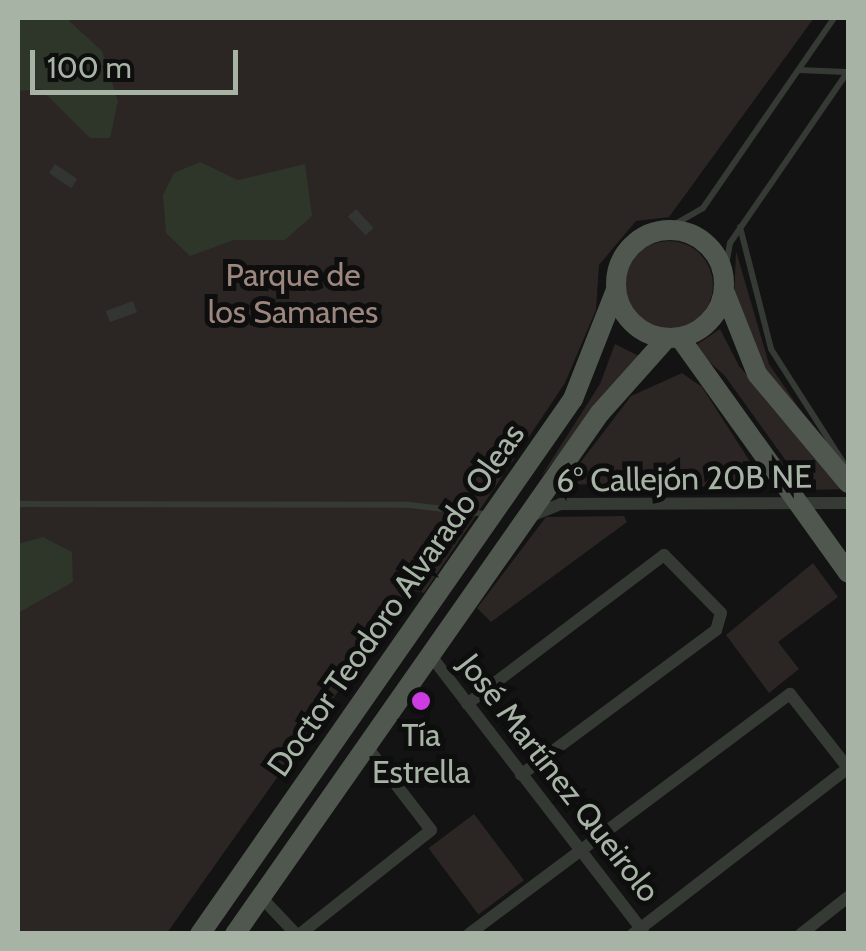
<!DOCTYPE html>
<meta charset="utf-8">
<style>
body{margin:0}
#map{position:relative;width:866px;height:951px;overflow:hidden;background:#121312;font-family:Cabin,sans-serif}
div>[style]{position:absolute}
.green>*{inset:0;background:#2b2523;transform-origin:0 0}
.round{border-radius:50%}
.water>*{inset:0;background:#2e3629}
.building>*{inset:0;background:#323532;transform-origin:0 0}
.service>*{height:6px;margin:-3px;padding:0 3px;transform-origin:3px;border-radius:3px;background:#353a35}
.minor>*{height:12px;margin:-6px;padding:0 6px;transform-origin:6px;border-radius:6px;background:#353a35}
.primary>*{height:20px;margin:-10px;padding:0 10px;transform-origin:10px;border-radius:10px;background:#4f574f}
.primary>.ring{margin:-10px;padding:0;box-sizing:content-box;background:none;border:20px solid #4f574f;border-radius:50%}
.dots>*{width:28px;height:28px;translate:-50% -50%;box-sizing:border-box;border:5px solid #0d0e0d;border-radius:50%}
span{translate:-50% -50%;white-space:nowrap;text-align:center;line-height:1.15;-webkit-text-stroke:10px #0d0e0d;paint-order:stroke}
.park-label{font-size:32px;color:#9c867d}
.street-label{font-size:32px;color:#a6b3a5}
.poi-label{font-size:32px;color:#a6b3a5}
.frame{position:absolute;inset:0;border:20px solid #a6b3a5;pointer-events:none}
.scale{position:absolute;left:30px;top:50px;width:208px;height:45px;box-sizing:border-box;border:5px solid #a6b3a5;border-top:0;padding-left:12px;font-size:30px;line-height:35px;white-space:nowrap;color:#a6b3a5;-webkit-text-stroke:8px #0d0e0d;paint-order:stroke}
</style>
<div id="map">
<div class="green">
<i style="clip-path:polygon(18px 18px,814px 18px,669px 217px,636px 221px,599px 265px,596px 310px,565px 383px,424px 593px,410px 590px,167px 933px,18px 933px)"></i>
<i class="round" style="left:625px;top:241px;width:88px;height:88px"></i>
<i style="clip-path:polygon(736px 251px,769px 364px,818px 436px,757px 362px,734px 300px)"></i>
<i style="clip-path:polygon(720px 329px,739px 366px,848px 489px,807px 490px,725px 376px,693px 347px)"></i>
<i style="clip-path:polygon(615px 344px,641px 357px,540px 478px,600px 384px)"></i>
<i style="clip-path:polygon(682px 373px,702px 387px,767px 488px,564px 484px,631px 396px)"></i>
<i style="clip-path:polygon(624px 516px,627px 522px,491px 622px,477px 608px,546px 517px)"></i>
<i style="clip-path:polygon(813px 563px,838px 597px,778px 642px,799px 669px,769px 693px,726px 635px)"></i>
<i style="left:474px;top:814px;width:83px;height:57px;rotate:53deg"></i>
</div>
<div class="water">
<i style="clip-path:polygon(18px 18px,66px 18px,102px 51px,118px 101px,110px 138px,90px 138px,41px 89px,18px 91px)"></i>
<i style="clip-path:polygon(200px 162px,238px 180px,305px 164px,312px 216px,285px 240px,234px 240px,190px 256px,166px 233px,163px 195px,174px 173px)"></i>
<i style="clip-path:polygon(43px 537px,72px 552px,73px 582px,18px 613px,18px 544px)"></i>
</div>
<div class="building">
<i style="left:55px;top:164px;width:27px;height:11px;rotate:34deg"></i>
<i style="left:356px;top:209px;width:26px;height:11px;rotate:47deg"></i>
<i style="left:133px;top:301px;width:12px;height:29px;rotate:70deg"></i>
</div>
<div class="service">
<i style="left:799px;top:70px;width:47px;rotate:2.4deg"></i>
<i style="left:740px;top:227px;width:126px;rotate:75.7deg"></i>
<i style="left:771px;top:349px;width:138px;rotate:57.5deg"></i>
<i style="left:663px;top:231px;width:46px;rotate:-29.9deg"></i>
<i style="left:703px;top:208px;width:231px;rotate:-55.4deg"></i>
<i style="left:724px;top:277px;width:35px;rotate:-80deg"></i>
<i style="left:730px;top:243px;width:209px;rotate:-55.5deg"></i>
<i style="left:18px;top:504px;width:392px;rotate:0.1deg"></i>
<i style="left:410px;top:505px;width:77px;rotate:6.8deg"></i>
</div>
<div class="minor">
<i style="left:531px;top:516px;width:32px;rotate:-22deg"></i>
<i style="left:561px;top:504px;width:287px;rotate:-0.2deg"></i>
<i style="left:431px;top:656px;width:347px;rotate:52.4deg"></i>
<i style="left:467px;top:704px;width:247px;rotate:-37.1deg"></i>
<i style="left:664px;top:555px;width:81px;rotate:45.5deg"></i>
<i style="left:721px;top:613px;width:18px;rotate:106deg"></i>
<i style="left:716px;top:630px;width:243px;rotate:143.4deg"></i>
<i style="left:261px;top:897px;width:51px;rotate:46.6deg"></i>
<i style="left:300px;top:934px;width:167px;rotate:-38.4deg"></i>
<i style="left:431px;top:830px;width:105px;rotate:-127.6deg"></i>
<i style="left:469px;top:934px;width:401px;rotate:-36.8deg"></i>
<i style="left:790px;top:694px;width:94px;rotate:51.9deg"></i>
<i style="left:848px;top:768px;width:272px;rotate:142.3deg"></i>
<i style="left:801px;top:934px;width:60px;rotate:-38.2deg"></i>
</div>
<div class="primary">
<i class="ring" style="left:616px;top:230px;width:88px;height:88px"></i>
<i style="left:725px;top:293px;width:87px;rotate:68.4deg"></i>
<i style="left:757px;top:374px;width:142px;rotate:50.1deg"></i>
<i style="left:680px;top:338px;width:289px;rotate:54.4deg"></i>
<i style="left:200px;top:934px;width:652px;rotate:-55.12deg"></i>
<i style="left:573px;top:399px;width:117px;rotate:-68.5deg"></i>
<i style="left:235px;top:934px;width:636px;rotate:-54.99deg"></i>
<i style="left:600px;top:413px;width:101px;rotate:-48.2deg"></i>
</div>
<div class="dots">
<i style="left:421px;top:701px;background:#cd3ce1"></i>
</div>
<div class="park-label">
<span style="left:293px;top:294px">Parque de<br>los Samanes</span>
</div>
<div class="street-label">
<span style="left:684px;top:479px;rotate:-1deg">6° Callejón 20B NE</span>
<span style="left:396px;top:600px;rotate:-55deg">Doctor Teodoro Alvarado Oleas</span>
<span style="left:559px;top:778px;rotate:52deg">José Martínez Queirolo</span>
</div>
<div class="poi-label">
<span style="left:421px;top:754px">Tía<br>Estrella</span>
</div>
<div class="frame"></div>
<div class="scale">100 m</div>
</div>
